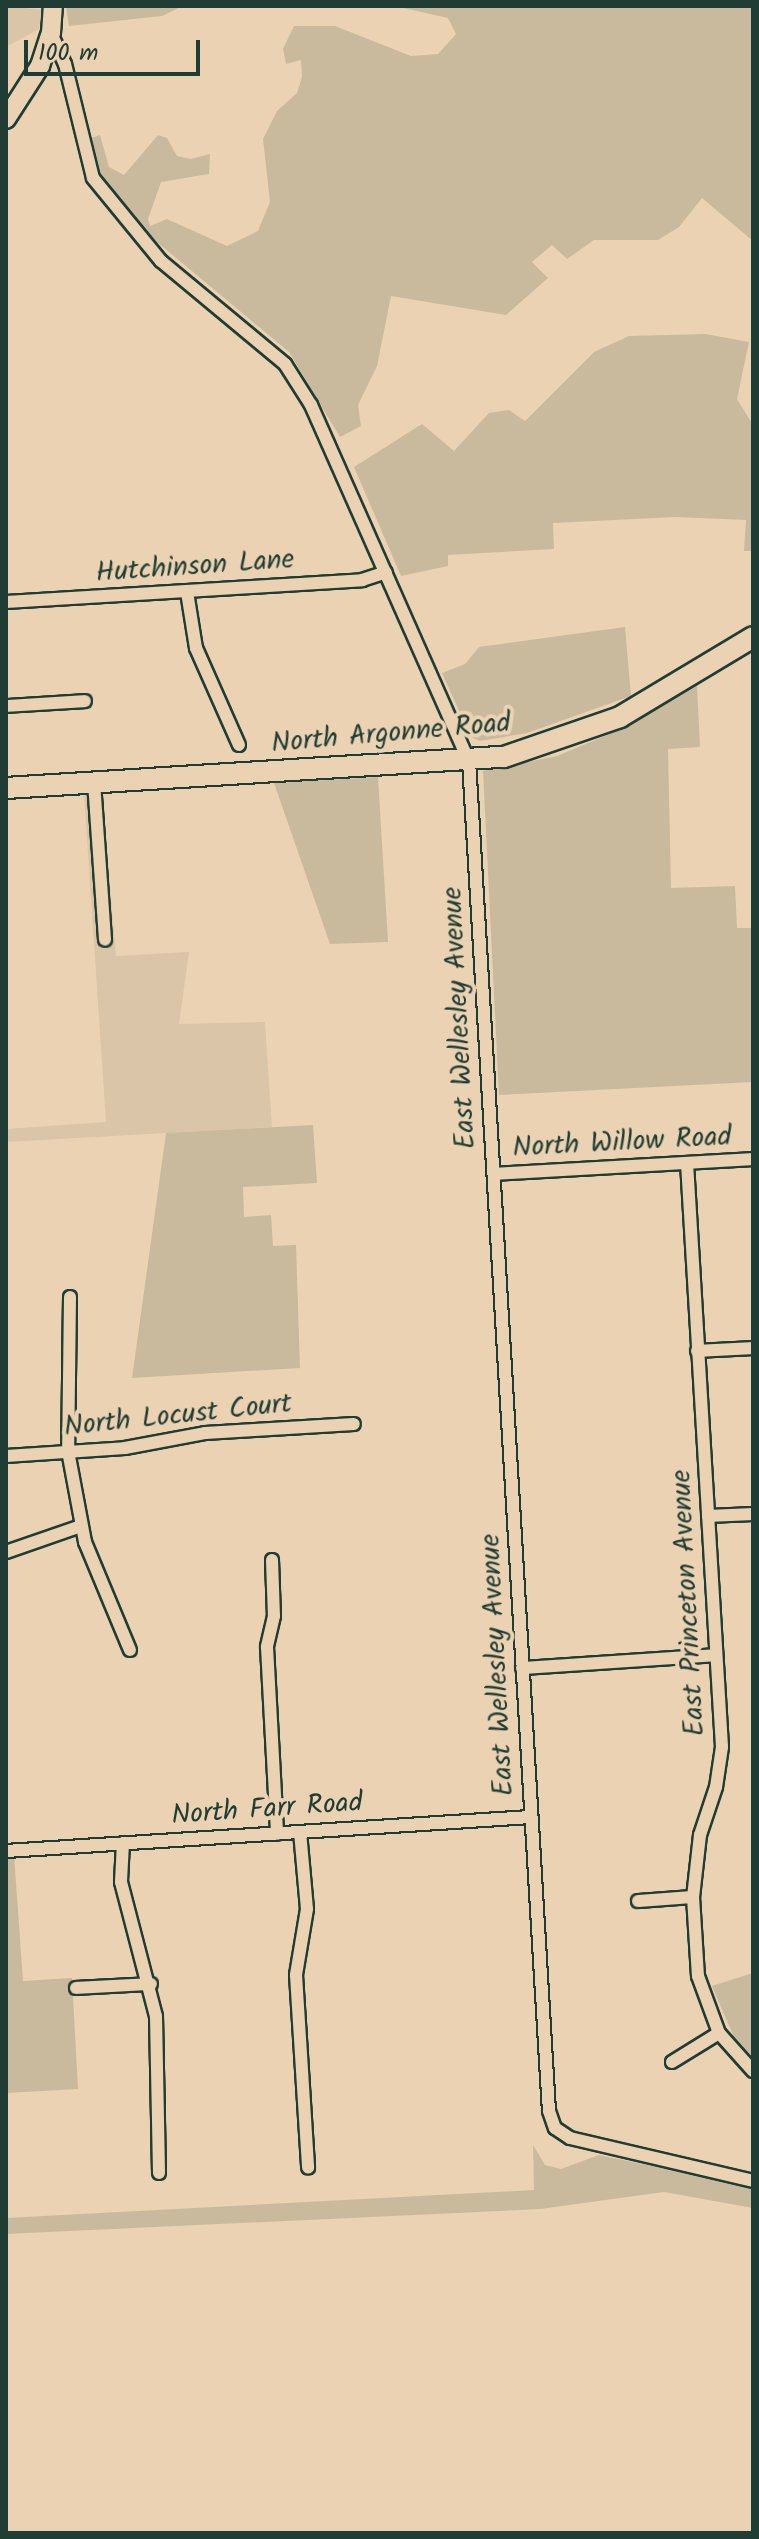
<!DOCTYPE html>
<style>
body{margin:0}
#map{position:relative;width:759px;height:2539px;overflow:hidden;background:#ebd2b2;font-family:Kalam,sans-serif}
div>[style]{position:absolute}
.built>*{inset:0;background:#dac5a8}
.green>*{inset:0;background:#caba9d}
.roads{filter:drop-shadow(2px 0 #1f3d34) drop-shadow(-2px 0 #1f3d34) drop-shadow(0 2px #1f3d34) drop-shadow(0 -2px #1f3d34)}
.minor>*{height:12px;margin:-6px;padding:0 6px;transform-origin:6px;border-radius:6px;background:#ebd2b2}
.secondary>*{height:18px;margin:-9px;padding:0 9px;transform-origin:9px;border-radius:9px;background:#ebd2b2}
.primary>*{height:20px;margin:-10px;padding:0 10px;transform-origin:10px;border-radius:10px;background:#ebd2b2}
span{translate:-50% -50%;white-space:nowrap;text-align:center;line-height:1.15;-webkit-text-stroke:8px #ebd2b2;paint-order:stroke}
.street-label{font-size:28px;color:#1f3d34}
.frame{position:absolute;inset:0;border:8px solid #1f3d34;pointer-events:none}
.scale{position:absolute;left:24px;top:40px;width:176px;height:36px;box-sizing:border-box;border:4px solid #1f3d34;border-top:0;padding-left:10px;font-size:24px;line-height:28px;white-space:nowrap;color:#1f3d34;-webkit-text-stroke:6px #ebd2b2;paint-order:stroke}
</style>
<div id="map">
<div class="built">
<i style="clip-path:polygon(6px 6px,42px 10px,39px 29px,6px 47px)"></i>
<i style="clip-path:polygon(84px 794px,102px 794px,116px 956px,189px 952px,179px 1024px,265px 1022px,272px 1127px,6px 1142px,6px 1129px,106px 1122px)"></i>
</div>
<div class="green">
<i style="clip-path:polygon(66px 6px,183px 6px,162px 16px,69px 26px)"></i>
<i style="clip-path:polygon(394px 6px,753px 6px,753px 241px,702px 198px,679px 227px,658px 240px,594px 240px,567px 259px,552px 245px,532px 262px,548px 278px,506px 315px,391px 296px,377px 366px,358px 405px,361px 426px,340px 437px,289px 352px,145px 232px,97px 168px,89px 139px,100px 135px,109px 167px,124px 175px,158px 135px,167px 138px,177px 156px,191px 159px,210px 154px,209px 174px,161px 182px,148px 219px,150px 226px,167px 219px,227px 246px,258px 231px,270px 202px,263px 139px,277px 111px,297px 93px,302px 77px,301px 60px,286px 64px,283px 49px,294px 26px,335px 26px,411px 56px,438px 54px,456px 34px,448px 18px)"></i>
<i style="clip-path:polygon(706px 334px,749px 342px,737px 399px,753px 425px,753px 551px,744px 551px,746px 520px,675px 517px,553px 523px,554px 549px,448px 555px,448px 566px,401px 576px,354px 467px,422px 424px,454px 451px,489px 413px,509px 410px,525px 421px,594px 352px,629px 336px)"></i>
<i style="clip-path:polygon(625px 627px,631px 696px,527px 733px,480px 741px,471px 737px,442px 673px,465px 664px,479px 647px)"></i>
<i style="clip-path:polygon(697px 686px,700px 747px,668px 749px,671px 888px,735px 886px,737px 928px,753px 928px,753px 1082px,499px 1095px,483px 771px,557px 756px,624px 728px)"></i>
<i style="clip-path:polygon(378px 777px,388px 942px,330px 944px,274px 783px)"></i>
<i style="clip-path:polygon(313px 1125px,317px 1183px,243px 1187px,244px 1217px,271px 1215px,273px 1246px,296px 1245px,300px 1368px,132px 1378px,166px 1133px)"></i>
<i style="clip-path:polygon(14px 1855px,23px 1981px,72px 1978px,78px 2089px,6px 2093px,6px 1856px)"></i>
<i style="clip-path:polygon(753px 1973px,753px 2057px,733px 2035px,712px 1986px)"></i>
<i style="clip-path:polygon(533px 2145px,545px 2165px,561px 2169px,599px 2155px,753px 2187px,753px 2208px,664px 2192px,540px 2209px,6px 2234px,6px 2218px,534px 2190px)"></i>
</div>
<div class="roads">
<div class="minor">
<i style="left:51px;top:33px;width:34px;rotate:66deg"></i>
<i style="left:65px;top:64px;width:117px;rotate:76.2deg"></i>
<i style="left:93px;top:178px;width:107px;rotate:50.7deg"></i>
<i style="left:161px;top:261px;width:161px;rotate:39.7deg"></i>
<i style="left:285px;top:364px;width:49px;rotate:57.6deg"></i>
<i style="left:311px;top:405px;width:389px;rotate:66.1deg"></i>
<i style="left:469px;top:761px;width:1352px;rotate:86.61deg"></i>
<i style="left:549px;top:2111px;width:18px;rotate:71deg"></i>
<i style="left:555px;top:2128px;width:18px;rotate:34deg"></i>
<i style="left:570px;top:2138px;width:188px;rotate:13.2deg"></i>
<i style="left:187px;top:592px;width:57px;rotate:80.9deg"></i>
<i style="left:196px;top:648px;width:106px;rotate:66.1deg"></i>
<i style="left:6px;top:602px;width:357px;rotate:-3.5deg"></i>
<i style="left:362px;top:580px;width:25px;rotate:-18deg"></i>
<i style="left:6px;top:706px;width:79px;rotate:-3.6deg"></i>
<i style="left:94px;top:782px;width:158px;rotate:86deg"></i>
<i style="left:687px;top:1163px;width:585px;rotate:86.57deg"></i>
<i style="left:722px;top:1747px;width:40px;rotate:98.5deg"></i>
<i style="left:716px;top:1787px;width:51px;rotate:108.4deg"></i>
<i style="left:700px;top:1835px;width:62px;rotate:96.4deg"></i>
<i style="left:693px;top:1897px;width:79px;rotate:86.4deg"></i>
<i style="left:698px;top:1976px;width:61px;rotate:69.8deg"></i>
<i style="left:719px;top:2033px;width:51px;rotate:48.2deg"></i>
<i style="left:494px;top:1174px;width:259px;rotate:-3.3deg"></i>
<i style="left:70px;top:1297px;width:154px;rotate:90.7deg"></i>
<i style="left:68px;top:1451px;width:93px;rotate:79.4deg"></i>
<i style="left:85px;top:1542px;width:117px;rotate:67.4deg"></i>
<i style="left:697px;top:1351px;width:56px;rotate:-3.1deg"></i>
<i style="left:6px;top:1456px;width:119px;rotate:-3.8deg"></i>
<i style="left:125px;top:1448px;width:81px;rotate:-10.6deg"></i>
<i style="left:205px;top:1433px;width:149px;rotate:-3.5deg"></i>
<i style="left:708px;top:1516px;width:45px;rotate:-2.5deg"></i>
<i style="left:6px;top:1552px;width:79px;rotate:-19.1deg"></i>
<i style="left:272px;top:1560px;width:56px;rotate:88deg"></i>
<i style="left:274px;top:1616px;width:32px;rotate:103deg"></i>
<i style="left:267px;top:1647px;width:187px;rotate:86.9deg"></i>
<i style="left:522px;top:1668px;width:194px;rotate:-3.8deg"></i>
<i style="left:300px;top:1832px;width:77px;rotate:84.8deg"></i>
<i style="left:307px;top:1909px;width:67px;rotate:99.5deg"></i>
<i style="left:296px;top:1975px;width:193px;rotate:86.4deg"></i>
<i style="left:123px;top:1843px;width:39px;rotate:93deg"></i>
<i style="left:121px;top:1882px;width:138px;rotate:75.4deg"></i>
<i style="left:156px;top:2016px;width:157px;rotate:88.9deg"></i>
<i style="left:6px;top:1851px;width:526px;rotate:-3.71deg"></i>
<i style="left:638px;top:1901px;width:55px;rotate:-4.2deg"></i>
<i style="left:76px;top:1988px;width:75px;rotate:-3.1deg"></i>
<i style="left:672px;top:2062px;width:55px;rotate:-31.7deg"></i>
</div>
<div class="secondary">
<i style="left:6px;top:119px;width:63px;rotate:-57.3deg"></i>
<i style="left:40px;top:66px;width:35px;rotate:-72deg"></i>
<i style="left:51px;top:33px;width:27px;rotate:-86deg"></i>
</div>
<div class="primary">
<i style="left:6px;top:788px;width:499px;rotate:-3.6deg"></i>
<i style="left:504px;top:757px;width:123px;rotate:-19deg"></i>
<i style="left:620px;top:717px;width:155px;rotate:-31deg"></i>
</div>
</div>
<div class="street-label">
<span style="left:195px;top:567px;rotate:-4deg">Hutchinson Lane</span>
<span style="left:391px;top:734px;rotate:-5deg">North Argonne Road</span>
<span style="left:460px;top:1018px;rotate:-93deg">East Wellesley Avenue</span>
<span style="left:622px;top:1143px;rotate:-3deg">North Willow Road</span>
<span style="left:178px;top:1416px;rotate:-6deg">North Locust Court</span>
<span style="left:689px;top:1603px;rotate:-93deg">East Princeton Avenue</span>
<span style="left:498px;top:1665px;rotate:-93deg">East Wellesley Avenue</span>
<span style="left:267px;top:1810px;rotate:-4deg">North Farr Road</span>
</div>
<div class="frame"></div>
<div class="scale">100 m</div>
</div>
